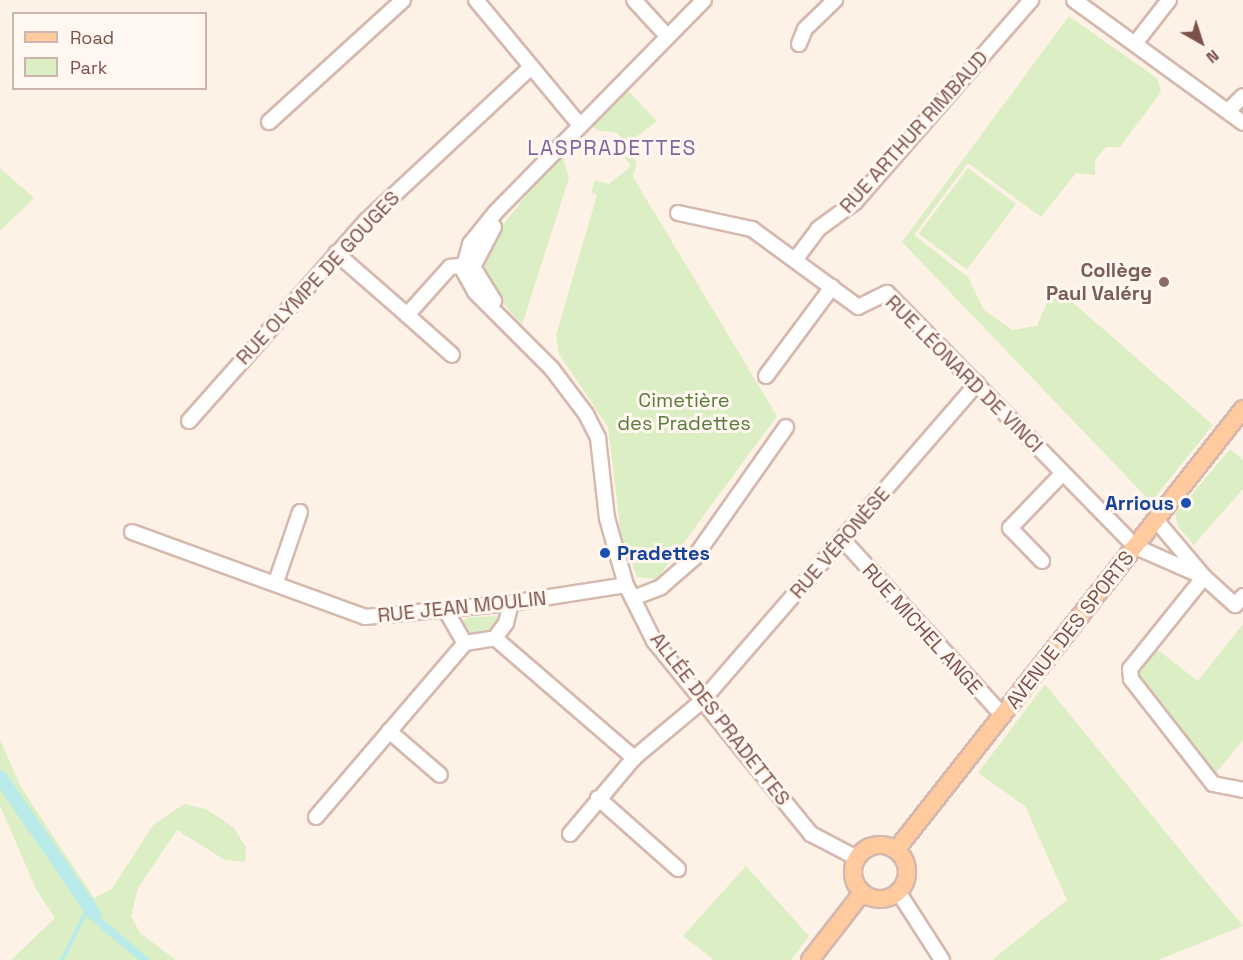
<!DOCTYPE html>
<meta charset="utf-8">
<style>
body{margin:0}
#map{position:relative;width:1243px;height:960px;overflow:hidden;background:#fef2e7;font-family:"Space Grotesk",sans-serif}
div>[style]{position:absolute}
.green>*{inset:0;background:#dceec4;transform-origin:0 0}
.water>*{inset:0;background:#b9ebea}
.stream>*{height:4px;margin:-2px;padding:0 2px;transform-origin:2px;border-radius:2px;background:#b9ebea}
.canal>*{height:14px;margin:-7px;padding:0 7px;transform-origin:7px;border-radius:7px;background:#b9ebea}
.roads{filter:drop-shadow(2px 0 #d5b9ae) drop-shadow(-2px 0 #d5b9ae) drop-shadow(0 2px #d5b9ae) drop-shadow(0 -2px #d5b9ae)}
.minor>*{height:14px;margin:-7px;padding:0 7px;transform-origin:7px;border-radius:7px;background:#fff}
.major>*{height:16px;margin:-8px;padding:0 8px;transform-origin:8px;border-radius:8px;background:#ffcb9e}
.major>.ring{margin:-8px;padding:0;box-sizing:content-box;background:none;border:16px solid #ffcb9e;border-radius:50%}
.dots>*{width:16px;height:16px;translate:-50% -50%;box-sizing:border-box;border:3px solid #fff7f0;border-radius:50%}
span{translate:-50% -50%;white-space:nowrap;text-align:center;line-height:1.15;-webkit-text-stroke:6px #fff7f0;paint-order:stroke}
.street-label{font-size:20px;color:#7c5248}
.education-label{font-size:20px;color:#785e54;font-weight:700}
.right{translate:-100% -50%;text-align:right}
.park-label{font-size:20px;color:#597c3c}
.transit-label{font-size:20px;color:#164399;font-weight:700}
.left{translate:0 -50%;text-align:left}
.neighbourhood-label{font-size:21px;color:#82649f;letter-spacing:1.5px}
.legend{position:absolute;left:12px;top:12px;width:195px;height:78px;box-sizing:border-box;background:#fff7f0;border:2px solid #cbb5ad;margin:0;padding:8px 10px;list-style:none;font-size:18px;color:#7c5248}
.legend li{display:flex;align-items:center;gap:12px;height:30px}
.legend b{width:30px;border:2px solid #cbb5ad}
.north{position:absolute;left:1171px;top:12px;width:60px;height:60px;-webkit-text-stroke:4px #fff7f0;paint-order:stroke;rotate:141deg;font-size:16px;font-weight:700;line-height:24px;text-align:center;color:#7c5248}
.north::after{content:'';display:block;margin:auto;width:21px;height:27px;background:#7c5248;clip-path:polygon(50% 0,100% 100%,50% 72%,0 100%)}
</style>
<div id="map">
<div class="green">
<i style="clip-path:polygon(1069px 16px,1158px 79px,1161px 92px,1120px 147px,1106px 147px,1095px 160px,1095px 175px,1076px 173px,1041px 217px,968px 163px,914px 235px,968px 277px,984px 310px,1012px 330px,1037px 326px,1054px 286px,1213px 425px,1151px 502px,902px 242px)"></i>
<i style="clip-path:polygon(626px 89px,657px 121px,627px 144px,617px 133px,596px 130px,591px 122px)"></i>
<i style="clip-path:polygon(561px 151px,569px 178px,522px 325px,481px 278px,480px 254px)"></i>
<i style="clip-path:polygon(628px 151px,637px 162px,633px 177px,777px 416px,657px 579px,637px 577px,621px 535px,608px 427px,559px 354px,556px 335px,597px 195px,591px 192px,595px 180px,609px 184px,631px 166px,623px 155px)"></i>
<i style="clip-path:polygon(0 168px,34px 198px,0 231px)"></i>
<i style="left:968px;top:168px;width:60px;height:82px;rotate:37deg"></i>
<i style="clip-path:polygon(1230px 449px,1243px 460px,1243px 489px,1194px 545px,1179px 528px,1175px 514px)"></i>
<i style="clip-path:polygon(503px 616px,496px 631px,468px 637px,457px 623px,470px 617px)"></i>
<i style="clip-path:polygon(1243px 624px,1243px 740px,1215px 774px,1137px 672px,1154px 647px,1198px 681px)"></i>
<i style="clip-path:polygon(1045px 684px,1198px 872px,1243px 926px,1158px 960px,992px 960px,1067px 900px,1025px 806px,978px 773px)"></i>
<i style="clip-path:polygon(0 740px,22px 789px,94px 898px,112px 889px,153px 825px,184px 804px,206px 809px,233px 827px,246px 847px,245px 862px,225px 860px,177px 830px,138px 888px,131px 916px,140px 933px,176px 960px,11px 960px,55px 918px,37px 891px,0 806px)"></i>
<i style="clip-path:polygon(746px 866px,809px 936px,791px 960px,714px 960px,683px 936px)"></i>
</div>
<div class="water">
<i style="clip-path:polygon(90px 902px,99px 916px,151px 960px,138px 960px,84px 914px,82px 904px)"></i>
</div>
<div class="stream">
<i style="left:62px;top:960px;width:54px;rotate:-63.4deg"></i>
</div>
<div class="canal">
<i style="left:0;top:777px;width:166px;rotate:55.5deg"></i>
</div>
<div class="roads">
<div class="minor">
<i style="left:476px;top:0;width:160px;rotate:50.3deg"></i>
<i style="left:634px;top:0;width:49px;rotate:47.5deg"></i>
<i style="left:704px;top:0;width:298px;rotate:134.5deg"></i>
<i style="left:495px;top:213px;width:40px;rotate:129deg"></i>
<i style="left:470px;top:244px;width:27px;rotate:105deg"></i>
<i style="left:463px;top:270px;width:25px;rotate:61deg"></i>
<i style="left:475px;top:292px;width:109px;rotate:45deg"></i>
<i style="left:552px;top:369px;width:56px;rotate:52.9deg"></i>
<i style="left:586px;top:414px;width:27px;rotate:63deg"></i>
<i style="left:598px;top:438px;width:81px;rotate:83.6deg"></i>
<i style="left:607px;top:518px;width:70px;rotate:74.2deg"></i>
<i style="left:626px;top:585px;width:63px;rotate:63.4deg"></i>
<i style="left:654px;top:641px;width:249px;rotate:50.9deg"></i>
<i style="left:811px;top:834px;width:52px;rotate:27.6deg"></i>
<i style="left:1074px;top:0;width:209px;rotate:36deg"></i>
<i style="left:1137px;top:41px;width:52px;rotate:-52deg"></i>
<i style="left:799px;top:44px;width:16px;rotate:-68deg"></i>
<i style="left:805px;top:29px;width:42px;rotate:-44deg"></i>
<i style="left:1228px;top:111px;width:21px;rotate:-45deg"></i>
<i style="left:269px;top:122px;width:181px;rotate:-42.3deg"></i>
<i style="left:678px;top:213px;width:76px;rotate:12.2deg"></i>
<i style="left:752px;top:229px;width:132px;rotate:36.3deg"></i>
<i style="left:858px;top:307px;width:32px;rotate:-26deg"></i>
<i style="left:887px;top:293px;width:356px;rotate:45.6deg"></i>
<i style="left:1136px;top:547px;width:74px;rotate:23.8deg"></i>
<i style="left:1204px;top:577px;width:42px;rotate:42.1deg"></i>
<i style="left:1235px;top:605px;width:12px;rotate:-48deg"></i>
<i style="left:494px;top:227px;width:45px;rotate:117.7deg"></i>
<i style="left:473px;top:267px;width:40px;rotate:58deg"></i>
<i style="left:336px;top:253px;width:94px;rotate:41.1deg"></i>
<i style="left:407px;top:315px;width:64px;rotate:-48.1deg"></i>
<i style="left:450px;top:267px;width:23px;rotate:-7deg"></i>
<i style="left:795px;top:260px;width:39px;rotate:-53deg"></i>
<i style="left:818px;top:229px;width:46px;rotate:-36.1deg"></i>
<i style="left:855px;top:202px;width:268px;rotate:-48.9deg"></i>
<i style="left:407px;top:315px;width:60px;rotate:41.6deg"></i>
<i style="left:766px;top:376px;width:111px;rotate:-53.4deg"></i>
<i style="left:189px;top:421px;width:267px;rotate:-48.5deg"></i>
<i style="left:366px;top:221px;width:226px;rotate:-43deg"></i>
<i style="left:1156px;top:520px;width:75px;rotate:49.9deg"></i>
<i style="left:132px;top:532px;width:248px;rotate:20deg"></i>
<i style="left:365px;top:617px;width:147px;rotate:-5.5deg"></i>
<i style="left:511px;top:603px;width:116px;rotate:-8.9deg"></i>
<i style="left:843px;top:540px;width:238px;rotate:47.7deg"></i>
<i style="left:1042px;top:561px;width:46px;rotate:-134.1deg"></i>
<i style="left:1010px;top:528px;width:76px;rotate:-46.1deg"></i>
<i style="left:1204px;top:577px;width:118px;rotate:128.8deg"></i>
<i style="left:1130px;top:669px;width:10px;rotate:84deg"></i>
<i style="left:1131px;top:679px;width:133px;rotate:52deg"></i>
<i style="left:1213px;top:784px;width:31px;rotate:11deg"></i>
<i style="left:276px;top:582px;width:74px;rotate:-71.1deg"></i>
<i style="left:633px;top:598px;width:30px;rotate:-21deg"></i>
<i style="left:661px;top:587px;width:44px;rotate:-41.3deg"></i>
<i style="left:694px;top:558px;width:160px;rotate:-54.9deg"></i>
<i style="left:511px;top:603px;width:21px;rotate:104deg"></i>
<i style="left:506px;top:623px;width:19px;rotate:126deg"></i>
<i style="left:495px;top:638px;width:184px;rotate:40.8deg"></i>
<i style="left:445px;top:609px;width:39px;rotate:60deg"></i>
<i style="left:389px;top:731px;width:67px;rotate:40.8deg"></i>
<i style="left:598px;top:798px;width:107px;rotate:41.6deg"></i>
<i style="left:316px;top:817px;width:229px;rotate:-49.4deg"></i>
<i style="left:465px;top:643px;width:30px;rotate:-9deg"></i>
<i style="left:570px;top:834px;width:99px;rotate:-49.9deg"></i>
<i style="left:634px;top:758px;width:89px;rotate:-40deg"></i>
<i style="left:702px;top:701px;width:420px;rotate:-49.1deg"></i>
<i style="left:899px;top:893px;width:80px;rotate:57.3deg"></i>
</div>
<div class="major">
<i class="ring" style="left:853px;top:845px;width:38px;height:38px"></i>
<i style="left:896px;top:850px;width:561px;rotate:-51.8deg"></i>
<i style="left:810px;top:960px;width:85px;rotate:-52.2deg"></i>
</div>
</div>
<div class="dots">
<i style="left:1164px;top:282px;background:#8d6e63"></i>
<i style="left:1186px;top:503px;background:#1a4fb4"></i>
<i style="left:605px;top:553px;background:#1a4fb4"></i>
</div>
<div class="street-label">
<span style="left:914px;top:132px;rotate:-48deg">RUE ARTHUR RIMBAUD</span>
<span style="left:318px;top:278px;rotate:-47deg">RUE OLYMPE DE GOUGES</span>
<span style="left:964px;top:374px;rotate:45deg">RUE LÉONARD DE VINCI</span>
<span style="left:840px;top:543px;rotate:-49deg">RUE VÉRONÈSE</span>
<span style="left:462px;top:607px;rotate:-6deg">RUE JEAN MOULIN</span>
<span style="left:922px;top:629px;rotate:48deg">RUE MICHEL ANGE</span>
<span style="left:1070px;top:630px;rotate:-52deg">AVENUE DES SPORTS</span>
<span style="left:720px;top:719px;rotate:52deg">ALLÉE DES PRADETTES</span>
</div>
<div class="education-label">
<span class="right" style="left:1152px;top:282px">Collège<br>Paul Valéry</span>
</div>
<div class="park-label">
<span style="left:684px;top:412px">Cimetière<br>des Pradettes</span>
</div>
<div class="transit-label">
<span class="right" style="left:1174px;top:503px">Arrious</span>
<span class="left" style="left:617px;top:553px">Pradettes</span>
</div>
<div class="neighbourhood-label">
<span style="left:612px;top:148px">LASPRADETTES</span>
</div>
<ul class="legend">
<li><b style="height:8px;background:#ffcb9e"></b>Road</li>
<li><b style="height:16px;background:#dceec4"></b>Park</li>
</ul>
<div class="north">N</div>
</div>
